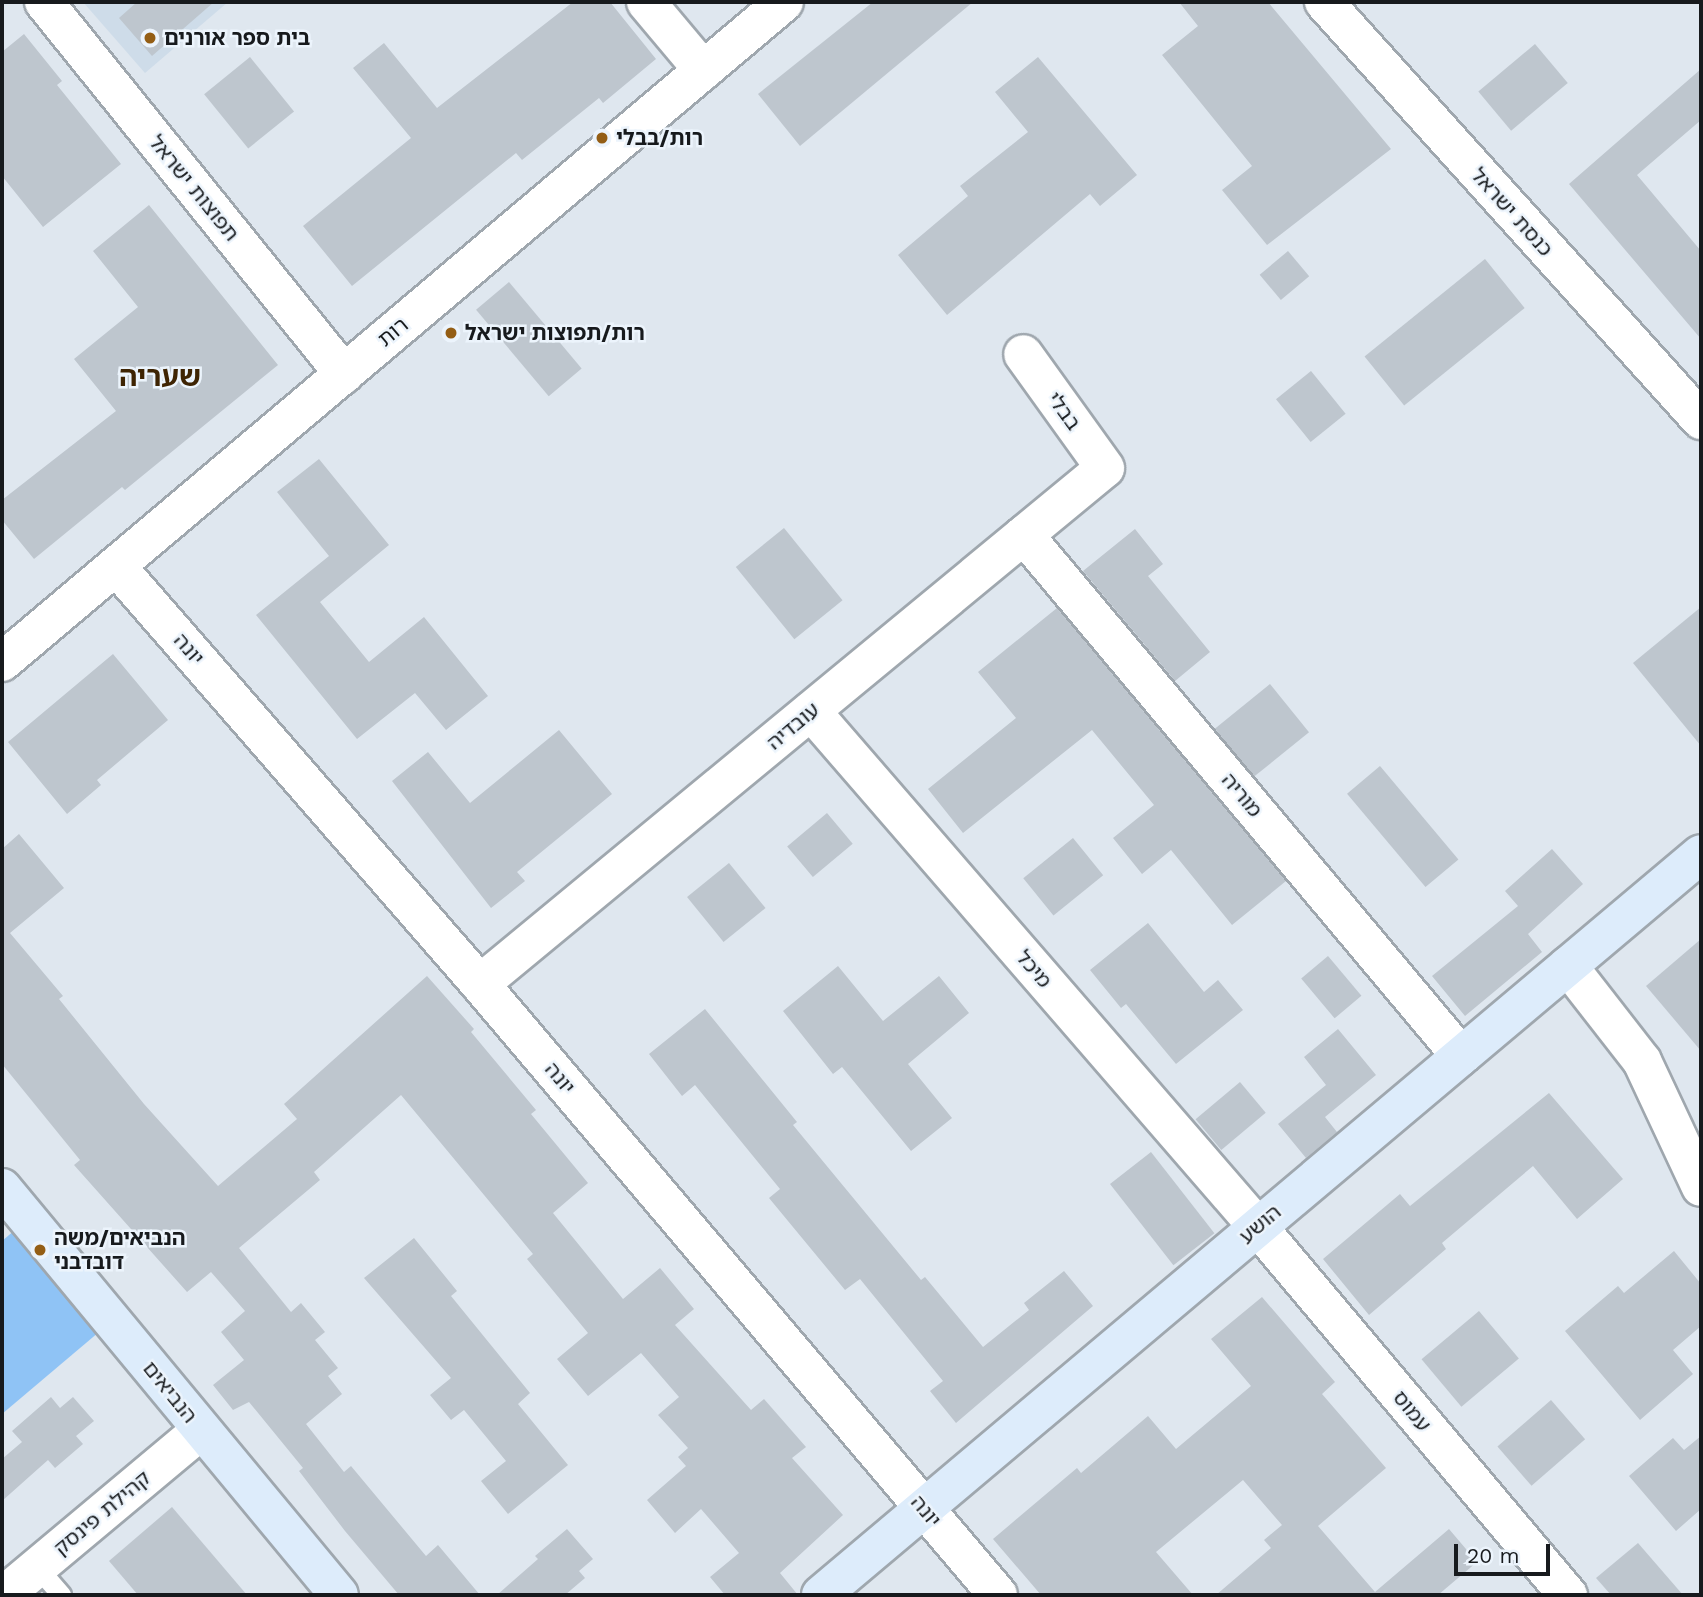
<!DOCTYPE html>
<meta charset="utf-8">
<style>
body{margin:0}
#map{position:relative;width:1703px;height:1597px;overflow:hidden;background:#dfe7ef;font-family:"Work Sans","Noto Sans Hebrew",sans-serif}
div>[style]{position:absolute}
.built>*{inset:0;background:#cedce9}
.green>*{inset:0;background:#8fc3f5}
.building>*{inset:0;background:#bec6ce;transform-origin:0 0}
.roads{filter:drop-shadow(2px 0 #9fa7ae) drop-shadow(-2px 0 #9fa7ae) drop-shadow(0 2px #9fa7ae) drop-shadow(0 -2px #9fa7ae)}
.lane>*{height:19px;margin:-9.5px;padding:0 9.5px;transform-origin:9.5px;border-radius:9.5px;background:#fff}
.street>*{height:38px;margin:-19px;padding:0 19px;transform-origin:19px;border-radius:19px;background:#fff}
.secondary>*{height:38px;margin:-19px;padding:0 19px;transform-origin:19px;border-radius:19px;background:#ddecfb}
.dots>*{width:19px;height:19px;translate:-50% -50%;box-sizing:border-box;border:4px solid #ecf4fc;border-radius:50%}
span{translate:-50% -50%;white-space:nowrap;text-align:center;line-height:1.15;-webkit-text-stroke:5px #ecf4fc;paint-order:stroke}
.poi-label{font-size:21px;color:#171a1d;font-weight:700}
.left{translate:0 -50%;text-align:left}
.street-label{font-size:21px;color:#171a1d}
.district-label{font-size:28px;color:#3e2403;font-weight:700}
.frame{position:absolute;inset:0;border:4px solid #171a1d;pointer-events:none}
.scale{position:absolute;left:1454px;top:1544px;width:96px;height:32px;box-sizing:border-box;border:4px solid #171a1d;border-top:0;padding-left:9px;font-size:21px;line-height:24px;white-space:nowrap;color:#171a1d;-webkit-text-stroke:5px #ecf4fc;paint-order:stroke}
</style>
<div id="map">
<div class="built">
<i style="clip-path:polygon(83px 2px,228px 2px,145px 73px)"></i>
</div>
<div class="green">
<i style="clip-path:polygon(28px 1219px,112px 1321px,2px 1414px,2px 1241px)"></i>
</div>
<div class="building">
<i style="clip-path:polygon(137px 2px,214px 2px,152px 56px,119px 18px)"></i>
<i style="clip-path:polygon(573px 2px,610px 2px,656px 59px,603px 103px,599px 98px,522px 160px,516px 153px,352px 286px,303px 226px,411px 138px,353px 68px,384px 43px,437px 108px)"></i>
<i style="clip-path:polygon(873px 2px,973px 2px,800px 146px,758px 94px)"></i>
<i style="clip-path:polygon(1179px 2px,1268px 2px,1391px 149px,1267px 245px,1222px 190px,1252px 166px,1162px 55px,1198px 26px)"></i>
<i style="clip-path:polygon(24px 34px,62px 81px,57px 85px,121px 164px,43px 227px,2px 176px,2px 52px)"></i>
<i style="left:1535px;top:44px;width:51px;height:74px;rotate:50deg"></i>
<i style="left:250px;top:57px;width:70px;height:59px;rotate:51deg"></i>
<i style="clip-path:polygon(1038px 57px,1137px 175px,1100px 206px,1090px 194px,947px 315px,898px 255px,968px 196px,960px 186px,1028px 132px,995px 92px)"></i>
<i style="clip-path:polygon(1701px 69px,1701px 120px,1637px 175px,1701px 251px,1701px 339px,1569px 184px)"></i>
<i style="clip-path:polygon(149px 205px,278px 365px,125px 490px,122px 487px,34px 559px,2px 520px,2px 500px,116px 411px,74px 359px,138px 307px,93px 251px)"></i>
<i style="left:1288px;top:251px;width:33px;height:37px;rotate:50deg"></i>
<i style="left:1485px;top:259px;width:63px;height:155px;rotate:51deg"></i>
<i style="left:509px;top:282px;width:113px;height:43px;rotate:50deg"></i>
<i style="left:1311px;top:371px;width:55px;height:45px;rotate:51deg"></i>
<i style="clip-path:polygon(319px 459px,389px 545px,320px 602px,369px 662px,424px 617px,488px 696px,446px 730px,415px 693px,357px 739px,256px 615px,329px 556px,277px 492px)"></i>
<i style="left:784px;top:528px;width:93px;height:62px;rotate:51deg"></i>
<i style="clip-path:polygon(1135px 529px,1163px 564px,1148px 576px,1210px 652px,1175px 681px,1083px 571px)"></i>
<i style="clip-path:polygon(1701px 607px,1701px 746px,1633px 663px)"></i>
<i style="clip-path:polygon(1057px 608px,1286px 881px,1232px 925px,1171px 850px,1142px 874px,1113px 838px,1154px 805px,1092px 730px,963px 833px,928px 789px,1016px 718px,978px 672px)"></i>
<i style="clip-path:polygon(113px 654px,168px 720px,97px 780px,101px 785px,67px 814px,8px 742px)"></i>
<i style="left:1270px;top:684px;width:62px;height:71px;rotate:51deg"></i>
<i style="clip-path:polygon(559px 730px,612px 794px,517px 872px,525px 881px,491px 908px,392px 781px,428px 752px,470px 803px)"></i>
<i style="left:1380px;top:766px;width:122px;height:43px;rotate:50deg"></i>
<i style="left:827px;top:813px;width:40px;height:52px;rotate:50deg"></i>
<i style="clip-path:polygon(19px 834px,64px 888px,10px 933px,63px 996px,59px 999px,144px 1104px,218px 1186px,297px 1119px,284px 1104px,427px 976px,474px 1029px,471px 1032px,536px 1110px,531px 1114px,588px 1183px,553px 1213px,623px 1299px,660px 1268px,694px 1309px,675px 1325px,751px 1410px,764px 1399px,806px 1447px,792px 1458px,843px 1515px,780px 1573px,798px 1595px,725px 1595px,710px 1577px,739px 1553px,701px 1509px,675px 1533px,647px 1500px,686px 1466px,678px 1457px,688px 1448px,658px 1415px,679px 1397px,641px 1353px,588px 1396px,557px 1359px,588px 1333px,527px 1259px,533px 1254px,401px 1095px,314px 1172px,320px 1180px,239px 1248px,291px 1312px,301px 1303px,325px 1332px,315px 1340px,338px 1368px,328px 1376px,342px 1394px,306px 1424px,344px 1472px,351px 1466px,426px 1556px,438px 1545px,480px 1595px,399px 1595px,345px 1531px,299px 1471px,303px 1468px,249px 1402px,233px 1410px,213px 1385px,244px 1360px,221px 1332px,245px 1311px,211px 1272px,187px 1292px,74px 1165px,80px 1160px,2px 1064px,2px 849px)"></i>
<i style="left:1073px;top:838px;width:48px;height:64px;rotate:51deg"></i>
<i style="clip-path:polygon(1552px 849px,1583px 884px,1528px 934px,1542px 952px,1465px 1016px,1432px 976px,1518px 906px,1505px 891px)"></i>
<i style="left:729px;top:863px;width:58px;height:54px;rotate:51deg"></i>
<i style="clip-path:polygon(1148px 923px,1204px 992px,1218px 980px,1243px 1010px,1176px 1064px,1126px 1004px,1121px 1008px,1090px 970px)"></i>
<i style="clip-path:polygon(1701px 939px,1701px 1051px,1646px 986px)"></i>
<i style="left:1328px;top:956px;width:52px;height:35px;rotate:50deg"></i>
<i style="clip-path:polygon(838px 966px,883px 1021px,939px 976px,969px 1013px,908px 1064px,952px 1118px,911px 1151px,842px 1067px,833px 1074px,783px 1011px)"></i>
<i style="clip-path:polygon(705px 1009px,797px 1122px,793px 1125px,921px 1280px,925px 1277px,983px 1347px,1029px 1310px,1024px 1303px,1064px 1271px,1093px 1306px,956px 1423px,930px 1391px,943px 1381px,860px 1279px,845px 1290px,769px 1198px,780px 1189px,695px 1085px,682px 1096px,649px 1054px)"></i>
<i style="clip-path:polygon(1338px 1029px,1376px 1075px,1325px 1117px,1337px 1132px,1306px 1158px,1278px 1124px,1326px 1085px,1304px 1057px)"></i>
<i style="left:1240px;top:1082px;width:40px;height:58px;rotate:50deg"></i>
<i style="clip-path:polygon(1549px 1093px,1623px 1179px,1577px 1219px,1533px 1166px,1442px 1243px,1446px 1249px,1369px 1315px,1323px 1259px,1400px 1194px,1410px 1206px)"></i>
<i style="left:1151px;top:1152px;width:103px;height:52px;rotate:52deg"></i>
<i style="clip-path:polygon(414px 1238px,457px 1291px,451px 1296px,530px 1393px,518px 1404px,568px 1465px,508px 1514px,481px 1481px,506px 1461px,464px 1410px,451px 1420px,430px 1395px,451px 1378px,364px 1278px)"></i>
<i style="clip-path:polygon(1674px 1251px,1701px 1284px,1701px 1326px,1673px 1350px,1693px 1374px,1640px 1420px,1565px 1331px,1618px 1286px,1624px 1293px)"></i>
<i style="clip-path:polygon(1262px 1297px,1335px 1382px,1322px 1394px,1386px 1468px,1318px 1526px,1375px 1592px,1449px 1529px,1477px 1562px,1438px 1595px,1216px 1595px,1271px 1548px,1264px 1540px,1282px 1525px,1243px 1480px,1156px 1552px,1193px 1595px,1041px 1595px,993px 1539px,1077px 1468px,1081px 1473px,1148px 1416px,1176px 1449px,1251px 1386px,1211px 1339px)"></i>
<i style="left:1479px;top:1311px;width:62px;height:75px;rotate:50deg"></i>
<i style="clip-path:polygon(51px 1397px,60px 1408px,73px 1397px,94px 1421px,76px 1436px,83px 1444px,55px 1468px,48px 1460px,2px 1501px,2px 1459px,22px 1442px,12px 1431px)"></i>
<i style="left:1551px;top:1400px;width:52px;height:71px;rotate:49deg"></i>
<i style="clip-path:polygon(1701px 1436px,1701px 1509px,1676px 1531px,1629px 1476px,1673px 1438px,1684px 1450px)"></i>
<i style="clip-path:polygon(172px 1507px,247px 1595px,138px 1595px,109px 1561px)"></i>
<i style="clip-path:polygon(567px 1529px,593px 1559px,579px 1571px,585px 1578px,565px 1595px,497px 1595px,538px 1559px,535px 1556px)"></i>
<i style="clip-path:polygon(1638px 1543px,1683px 1595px,1611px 1595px,1596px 1578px)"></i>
</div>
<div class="roads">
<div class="lane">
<i style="left:37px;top:1567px;width:37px;rotate:49deg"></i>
</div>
<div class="street">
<i style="left:44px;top:2px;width:478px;rotate:51.1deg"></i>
<i style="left:646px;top:2px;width:89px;rotate:50deg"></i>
<i style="left:1324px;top:2px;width:563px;rotate:47.95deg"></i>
<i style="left:1024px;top:535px;width:680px;rotate:50.01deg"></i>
<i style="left:116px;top:566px;width:554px;rotate:48.95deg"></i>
<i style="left:480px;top:984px;width:801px;rotate:49.71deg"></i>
<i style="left:2px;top:662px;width:1023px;rotate:-40.16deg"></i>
<i style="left:811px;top:711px;width:681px;rotate:49.11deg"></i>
<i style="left:1257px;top:1226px;width:483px;rotate:49.9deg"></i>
<i style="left:1568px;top:966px;width:120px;rotate:52.1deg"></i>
<i style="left:1642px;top:1061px;width:139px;rotate:64.9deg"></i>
<i style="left:480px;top:984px;width:810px;rotate:-39.54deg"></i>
<i style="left:1105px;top:468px;width:140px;rotate:-125.7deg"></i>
<i style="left:4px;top:1595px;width:257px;rotate:-39.9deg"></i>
</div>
<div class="secondary">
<i style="left:2px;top:1188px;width:528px;rotate:50.37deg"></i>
<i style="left:821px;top:1595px;width:1150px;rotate:-40.1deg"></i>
</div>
</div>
<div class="dots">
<i style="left:150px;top:38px;background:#945e15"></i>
<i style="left:602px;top:138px;background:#945e15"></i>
<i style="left:451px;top:333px;background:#945e15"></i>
<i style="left:40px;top:1250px;background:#945e15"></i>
</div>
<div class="poi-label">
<span class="left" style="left:164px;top:38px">בית ספר אורנים</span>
<span class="left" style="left:616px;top:138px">רות/בבלי</span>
<span class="left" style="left:465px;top:333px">רות/תפוצות ישראל</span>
<span class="left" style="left:54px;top:1250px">הנביאים/משה<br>דובדבני</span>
</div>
<div class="street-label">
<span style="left:194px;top:188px;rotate:51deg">תפוצות ישראל</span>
<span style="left:1512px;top:212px;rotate:48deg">כנסת ישראל</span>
<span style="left:393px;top:332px;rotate:-40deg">רות</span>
<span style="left:1064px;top:411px;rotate:54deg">בבלי</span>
<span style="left:189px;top:649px;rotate:49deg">יונה</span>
<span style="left:793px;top:726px;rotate:-40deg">עובדיה</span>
<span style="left:1242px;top:795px;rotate:50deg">מוריה</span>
<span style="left:1034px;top:969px;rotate:49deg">מיכל</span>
<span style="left:560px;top:1078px;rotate:50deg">יונה</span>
<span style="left:1260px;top:1224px;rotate:-40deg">הושע</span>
<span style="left:170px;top:1392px;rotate:51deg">הנביאים</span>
<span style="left:1412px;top:1411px;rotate:50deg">עמוס</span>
<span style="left:926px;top:1511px;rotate:50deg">יונה</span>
<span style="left:102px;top:1513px;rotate:-40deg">קהילת פינסק</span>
</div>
<div class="district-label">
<span style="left:160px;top:377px">שעריה</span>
</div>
<div class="frame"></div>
<div class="scale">20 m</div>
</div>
